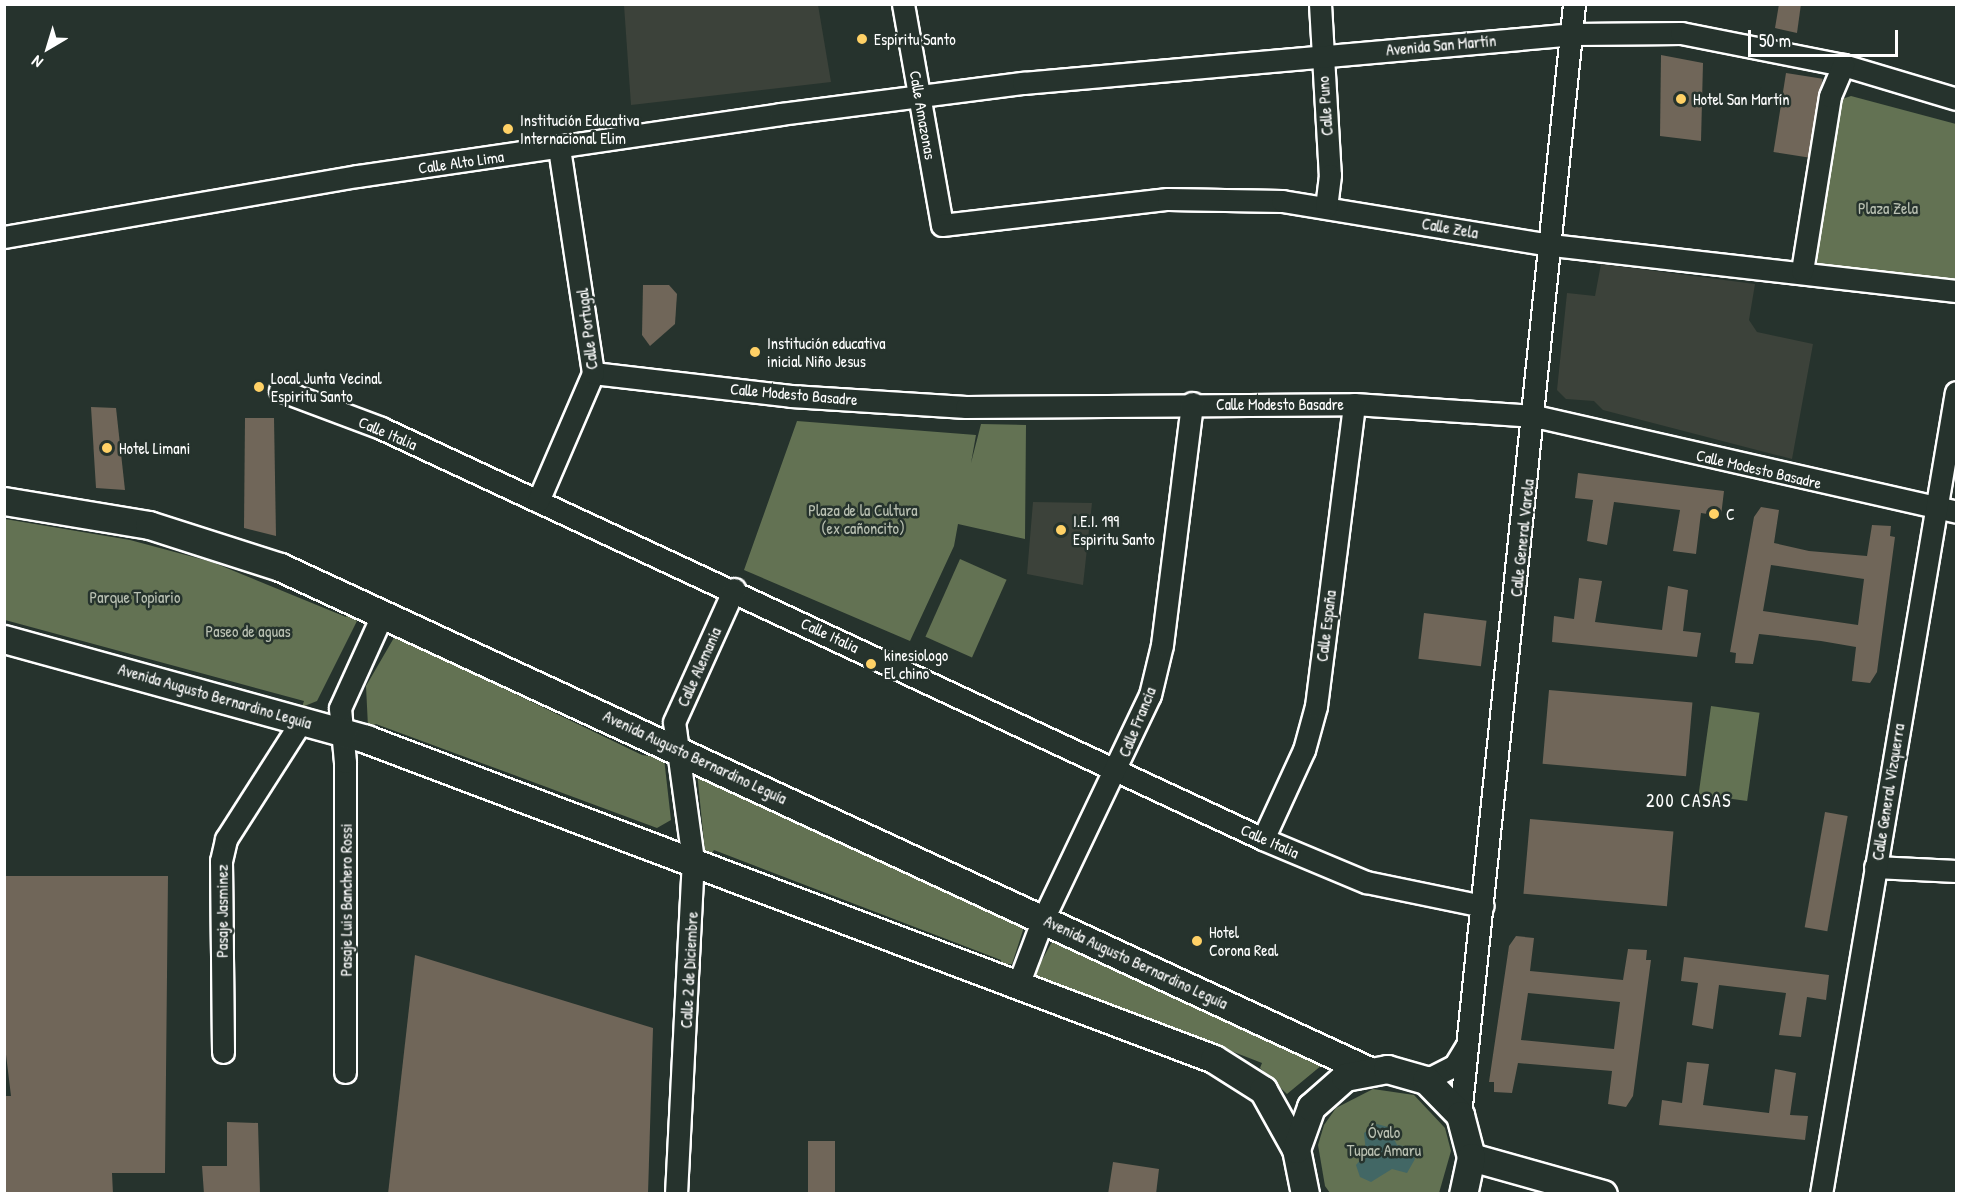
<!DOCTYPE html>
<meta charset="utf-8">
<style>
body{margin:0}
#map{position:relative;width:1961px;height:1198px;overflow:hidden;background:#26332d;font-family:"Patrick Hand",sans-serif}
div>[style]{position:absolute}
.built>*{inset:0;background:#3c423a}
.green>*{inset:0;background:#637253;transform-origin:0 0}
.water>*{inset:0;background:#426765}
.building>*{inset:0;background:#706659;transform-origin:0 0}
.roads{filter:drop-shadow(2px 0 #fff) drop-shadow(-2px 0 #fff) drop-shadow(0 2px #fff) drop-shadow(0 -2px #fff)}
.minor>*{height:21px;margin:-10.5px;padding:0 10.5px;transform-origin:10.5px;border-radius:10.5px;background:#26332d}
.major>*{height:27px;margin:-13.5px;padding:0 13.5px;transform-origin:13.5px;border-radius:13.5px;background:#26332d}
.dots>*{width:16px;height:16px;translate:-50% -50%;box-sizing:border-box;border:3px solid #26332d;border-radius:50%}
span{translate:-50% -50%;white-space:nowrap;text-align:center;line-height:1.15;-webkit-text-stroke:5px #26332d;paint-order:stroke}
.poi-label{font-size:16px;color:#fff}
.left{translate:0 -50%;text-align:left}
.street-label{font-size:16px;color:#fff}
.park-label{font-size:16px;color:#b9c0b2}
.neighbourhood-label{font-size:18px;color:#fff;letter-spacing:1.5px}
.frame{position:absolute;inset:0;border:6px solid #fff;pointer-events:none}
.north{position:absolute;left:18px;top:18px;width:60px;height:60px;-webkit-text-stroke:4px #26332d;paint-order:stroke;rotate:218deg;font-size:16px;font-weight:700;line-height:24px;text-align:center;color:#fff}
.north::after{content:'';display:block;margin:auto;width:21px;height:27px;background:#fff;clip-path:polygon(50% 0,100% 100%,50% 72%,0 100%)}
.scale{position:absolute;left:1748px;top:30px;width:150px;height:27px;box-sizing:border-box;border:3px solid #fff;border-top:0;padding-left:8px;font-size:18px;line-height:21px;white-space:nowrap;color:#fff;-webkit-text-stroke:4px #26332d;paint-order:stroke}
</style>
<div id="map">
<div class="built">
<i style="clip-path:polygon(624px 5px,818px 5px,831px 82px,631px 105px)"></i>
<i style="clip-path:polygon(1601px 264px,1755px 284px,1749px 320px,1757px 332px,1813px 344px,1792px 459px,1603px 410px,1594px 401px,1566px 399px,1557px 390px,1567px 293px,1595px 296px)"></i>
<i style="clip-path:polygon(1033px 502px,1092px 503px,1083px 585px,1027px 574px)"></i>
</div>
<div class="green">
<i style="clip-path:polygon(1851px 96px,1956px 124px,1956px 282px,1809px 263px,1839px 100px)"></i>
<i style="clip-path:polygon(797px 421px,976px 435px,971px 463px,981px 424px,1026px 425px,1025px 539px,958px 524px,954px 546px,910px 641px,744px 570px)"></i>
<i style="clip-path:polygon(5px 519px,130px 540px,212px 562px,346px 617px,350px 612px,357px 621px,317px 701px,302px 707px,304px 701px,5px 620px)"></i>
<i style="left:960px;top:559px;width:51px;height:85px;rotate:24deg"></i>
<i style="clip-path:polygon(395px 636px,642px 755px,664px 758px,671px 820px,657px 828px,376px 724px,368px 727px,366px 686px)"></i>
<i style="left:1711px;top:706px;width:49px;height:89px;rotate:8deg"></i>
<i style="clip-path:polygon(697px 772px,1025px 924px,1012px 964px,999px 965px,1001px 960px,714px 850px,711px 855px,705px 852px)"></i>
<i style="clip-path:polygon(1054px 938px,1059px 945px,1274px 1043px,1277px 1038px,1321px 1058px,1322px 1065px,1287px 1094px,1260px 1068px,1262px 1063px,1043px 978px,1041px 982px,1034px 975px)"></i>
<i style="clip-path:polygon(1373px 1089px,1414px 1095px,1445px 1128px,1451px 1151px,1439px 1193px,1330px 1193px,1325px 1186px,1318px 1145px,1324px 1125px,1336px 1108px)"></i>
</div>
<div class="water">
<i style="clip-path:polygon(1377px 1124px,1388px 1127px,1397px 1145px,1410px 1147px,1415px 1159px,1407px 1173px,1392px 1169px,1371px 1182px,1360px 1177px,1356px 1165px,1366px 1153px,1364px 1133px)"></i>
</div>
<div class="building">
<i style="clip-path:polygon(1779px 4px,1801px 4px,1797px 33px,1775px 28px)"></i>
<i style="clip-path:polygon(1661px 55px,1703px 63px,1701px 141px,1660px 136px)"></i>
<i style="left:1786px;top:73px;width:37px;height:80px;rotate:9deg"></i>
<i style="clip-path:polygon(643px 285px,669px 285px,677px 294px,675px 324px,650px 346px,642px 335px)"></i>
<i style="clip-path:polygon(91px 407px,116px 408px,125px 490px,96px 488px)"></i>
<i style="clip-path:polygon(245px 418px,274px 418px,276px 536px,244px 528px)"></i>
<i style="clip-path:polygon(1578px 473px,1724px 491px,1721px 516px,1701px 513px,1696px 554px,1673px 551px,1680px 510px,1614px 502px,1607px 545px,1587px 541px,1593px 500px,1575px 498px)"></i>
<i style="clip-path:polygon(evenodd,1761px 507px,1779px 510px,1774px 543px,1809px 551px,1867px 556px,1872px 525px,1891px 526px,1890px 536px,1895px 537px,1877px 672px,1870px 683px,1852px 681px,1856px 647px,1821px 641px,1759px 634px,1753px 664px,1735px 663px,1736px 653px,1730px 652px,1754px 517px,1761px 507px,1771px 565px,1864px 579px,1858px 625px,1763px 611px,1771px 565px)"></i>
<i style="clip-path:polygon(1579px 578px,1602px 581px,1595px 622px,1662px 630px,1668px 586px,1688px 590px,1683px 631px,1701px 633px,1697px 657px,1552px 642px,1554px 616px,1574px 619px)"></i>
<i style="left:1424px;top:613px;width:63px;height:46px;rotate:7deg"></i>
<i style="left:1549px;top:690px;width:144px;height:74px;rotate:5deg"></i>
<i style="left:1825px;top:812px;width:23px;height:117px;rotate:10deg"></i>
<i style="left:1530px;top:819px;width:144px;height:75px;rotate:5deg"></i>
<i style="clip-path:polygon(4px 876px,168px 876px,165px 1173px,112px 1173px,113px 1194px,4px 1194px,4px 1096px,11px 1096px,4px 1038px)"></i>
<i style="clip-path:polygon(evenodd,1516px 936px,1534px 938px,1530px 971px,1623px 980px,1628px 949px,1647px 950px,1646px 960px,1651px 960px,1633px 1096px,1626px 1107px,1608px 1104px,1612px 1071px,1518px 1063px,1512px 1093px,1494px 1092px,1494px 1082px,1489px 1082px,1509px 946px,1516px 936px,1528px 993px,1620px 1002px,1614px 1049px,1521px 1040px,1528px 993px)"></i>
<i style="clip-path:polygon(415px 955px,653px 1028px,648px 1194px,388px 1194px)"></i>
<i style="clip-path:polygon(1684px 957px,1829px 975px,1826px 1000px,1807px 997px,1801px 1037px,1779px 1035px,1786px 993px,1719px 985px,1713px 1029px,1692px 1025px,1698px 983px,1681px 981px)"></i>
<i style="clip-path:polygon(1687px 1062px,1709px 1064px,1703px 1105px,1769px 1113px,1775px 1069px,1796px 1073px,1790px 1115px,1808px 1116px,1805px 1140px,1659px 1125px,1662px 1100px,1682px 1103px)"></i>
<i style="clip-path:polygon(227px 1122px,258px 1123px,260px 1194px,204px 1194px,202px 1166px,227px 1166px)"></i>
<i style="left:808px;top:1141px;width:27px;height:53px"></i>
<i style="clip-path:polygon(1113px 1162px,1159px 1169px,1156px 1194px,1108px 1194px)"></i>
</div>
<div class="roads">
<div class="minor">
<i style="left:903px;top:4px;width:224px;rotate:80deg"></i>
<i style="left:942px;top:225px;width:227px;rotate:-6.6deg"></i>
<i style="left:1168px;top:199px;width:114px;rotate:1deg"></i>
<i style="left:1282px;top:201px;width:274px;rotate:9.3deg"></i>
<i style="left:1552px;top:245px;width:407px;rotate:6.5deg"></i>
<i style="left:1320px;top:4px;width:171px;rotate:86.7deg"></i>
<i style="left:1330px;top:175px;width:32px;rotate:97deg"></i>
<i style="left:4px;top:237px;width:358px;rotate:-9.8deg"></i>
<i style="left:357px;top:176px;width:428px;rotate:-8.3deg"></i>
<i style="left:780px;top:114px;width:245px;rotate:-7.3deg"></i>
<i style="left:1023px;top:83px;width:554px;rotate:-5.07deg"></i>
<i style="left:1575px;top:34px;width:106px;rotate:-0.5deg"></i>
<i style="left:1681px;top:33px;width:165px;rotate:11.2deg"></i>
<i style="left:1843px;top:65px;width:118px;rotate:16.7deg"></i>
<i style="left:1802px;top:271px;width:177px;rotate:-80.9deg"></i>
<i style="left:1830px;top:96px;width:34px;rotate:-67deg"></i>
<i style="left:593px;top:373px;width:199px;rotate:6.6deg"></i>
<i style="left:791px;top:396px;width:175px;rotate:3.6deg"></i>
<i style="left:966px;top:407px;width:388px;rotate:-0.4deg"></i>
<i style="left:1354px;top:404px;width:181px;rotate:3.8deg"></i>
<i style="left:1535px;top:416px;width:432px;rotate:12.8deg"></i>
<i style="left:280px;top:390px;width:108px;rotate:20.6deg"></i>
<i style="left:381px;top:428px;width:973px;rotate:24.98deg"></i>
<i style="left:1263px;top:839px;width:112px;rotate:22.7deg"></i>
<i style="left:1366px;top:882px;width:119px;rotate:11.6deg"></i>
<i style="left:538px;top:501px;width:139px;rotate:-66.7deg"></i>
<i style="left:593px;top:373px;width:228px;rotate:-98.6deg"></i>
<i style="left:1263px;top:839px;width:98px;rotate:-65.3deg"></i>
<i style="left:1304px;top:750px;width:46px;rotate:-74.7deg"></i>
<i style="left:1316px;top:706px;width:304px;rotate:-82.8deg"></i>
<i style="left:1875px;top:867px;width:81px;rotate:2.8deg"></i>
<i style="left:1018px;top:985px;width:71px;rotate:-69.3deg"></i>
<i style="left:1043px;top:919px;width:248px;rotate:-64.5deg"></i>
<i style="left:1150px;top:695px;width:51px;rotate:-76.5deg"></i>
<i style="left:1162px;top:645px;width:244px;rotate:-82.9deg"></i>
<i style="left:223px;top:1052px;width:191px;rotate:-90.6deg"></i>
<i style="left:221px;top:861px;width:23px;rotate:-77deg"></i>
<i style="left:226px;top:839px;width:141px;rotate:-57.4deg"></i>
<i style="left:345px;top:1072px;width:310px;rotate:-90deg"></i>
<i style="left:345px;top:762px;width:54px;rotate:-95.3deg"></i>
<i style="left:340px;top:708px;width:104px;rotate:-65.6deg"></i>
<i style="left:1426px;top:1080px;width:33px;rotate:-27deg"></i>
<i style="left:1455px;top:1065px;width:23px;rotate:-59deg"></i>
<i style="left:1460px;top:1115px;width:1117px;rotate:-84.14deg"></i>
<i style="left:676px;top:1194px;width:334px;rotate:-87.1deg"></i>
<i style="left:693px;top:860px;width:139px;rotate:-97.8deg"></i>
<i style="left:674px;top:722px;width:146px;rotate:-65.7deg"></i>
<i style="left:1821px;top:1194px;width:813px;rotate:-80.45deg"></i>
</div>
<div class="major">
<i style="left:4px;top:501px;width:147px;rotate:9.4deg"></i>
<i style="left:149px;top:525px;width:138px;rotate:17.8deg"></i>
<i style="left:280px;top:567px;width:1198px;rotate:24.83deg"></i>
<i style="left:4px;top:639px;width:376px;rotate:15.4deg"></i>
<i style="left:366px;top:739px;width:906px;rotate:20.67deg"></i>
<i style="left:1214px;top:1059px;width:58px;rotate:32.3deg"></i>
<i style="left:1263px;top:1090px;width:68px;rotate:60.8deg"></i>
<i style="left:1471px;top:1157px;width:137px;rotate:15.7deg"></i>
<i style="left:1305px;top:1194px;width:46px;rotate:-101.3deg"></i>
<i style="left:1296px;top:1149px;width:45px;rotate:-70.3deg"></i>
<i style="left:1311px;top:1107px;width:45px;rotate:-41.4deg"></i>
<i style="left:1345px;top:1077px;width:43px;rotate:-10.8deg"></i>
<i style="left:1387px;top:1069px;width:41px;rotate:15.8deg"></i>
<i style="left:1426px;top:1080px;width:49px;rotate:45.8deg"></i>
<i style="left:1460px;top:1115px;width:43px;rotate:75.3deg"></i>
<i style="left:1471px;top:1157px;width:38px;rotate:102deg"></i>
</div>
</div>
<div class="dots">
<i style="left:862px;top:39px;background:#ffd166"></i>
<i style="left:1681px;top:99px;background:#ffd166"></i>
<i style="left:508px;top:129px;background:#ffd166"></i>
<i style="left:755px;top:352px;background:#ffd166"></i>
<i style="left:259px;top:387px;background:#ffd166"></i>
<i style="left:107px;top:448px;background:#ffd166"></i>
<i style="left:1714px;top:514px;background:#ffd166"></i>
<i style="left:1061px;top:530px;background:#ffd166"></i>
<i style="left:871px;top:664px;background:#ffd166"></i>
<i style="left:1197px;top:941px;background:#ffd166"></i>
</div>
<div class="poi-label">
<span class="left" style="left:874px;top:39px">Espiritu Santo</span>
<span class="left" style="left:1693px;top:99px">Hotel San Martín</span>
<span class="left" style="left:520px;top:129px">Institución Educativa<br>Internacional Elim</span>
<span class="left" style="left:767px;top:352px">Institución educativa<br>inicial Niño Jesus</span>
<span class="left" style="left:271px;top:387px">Local Junta Vecinal<br>Espiritu Santo</span>
<span class="left" style="left:119px;top:448px">Hotel Limani</span>
<span class="left" style="left:1726px;top:514px">C</span>
<span class="left" style="left:1073px;top:530px">I.E.I. 199<br>Espiritu Santo</span>
<span class="left" style="left:884px;top:664px">kinesiologo<br>El chino</span>
<span class="left" style="left:1209px;top:941px">Hotel<br>Corona Real</span>
</div>
<div class="street-label">
<span style="left:1441px;top:45px;rotate:-5deg">Avenida San Martín</span>
<span style="left:1325px;top:106px;rotate:-94deg">Calle Puno</span>
<span style="left:923px;top:115px;rotate:80deg">Calle Amazonas</span>
<span style="left:461px;top:162px;rotate:-8deg">Calle Alto Lima</span>
<span style="left:1450px;top:228px;rotate:10deg">Calle Zela</span>
<span style="left:587px;top:329px;rotate:-97deg">Calle Portugal</span>
<span style="left:794px;top:394px;rotate:5deg">Calle Modesto Basadre</span>
<span style="left:1280px;top:404px">Calle Modesto Basadre</span>
<span style="left:388px;top:433px;rotate:23deg">Calle Italia</span>
<span style="left:1759px;top:469px;rotate:13deg">Calle Modesto Basadre</span>
<span style="left:1522px;top:538px;rotate:-84deg">Calle General Varela</span>
<span style="left:1326px;top:626px;rotate:-83deg">Calle España</span>
<span style="left:830px;top:635px;rotate:25deg">Calle Italia</span>
<span style="left:699px;top:667px;rotate:-66deg">Calle Alemania</span>
<span style="left:215px;top:696px;rotate:16deg">Avenida Augusto Bernardino Leguía</span>
<span style="left:1137px;top:722px;rotate:-68deg">Calle Francia</span>
<span style="left:695px;top:757px;rotate:25deg">Avenida Augusto Bernardino Leguía</span>
<span style="left:1888px;top:792px;rotate:-81deg">Calle General Vizquerra</span>
<span style="left:1270px;top:841px;rotate:24deg">Calle Italia</span>
<span style="left:346px;top:900px;rotate:-90deg">Pasaje Luis Banchero Rossi</span>
<span style="left:222px;top:911px;rotate:-90deg">Pasaje Jasminez</span>
<span style="left:1136px;top:962px;rotate:25deg">Avenida Augusto Bernardino Leguía</span>
<span style="left:689px;top:970px;rotate:-87deg">Calle 2 de Diciembre</span>
</div>
<div class="park-label">
<span style="left:1888px;top:208px">Plaza Zela</span>
<span style="left:863px;top:519px">Plaza de la Cultura<br>(ex cañoncito)</span>
<span style="left:135px;top:597px">Parque Topiario</span>
<span style="left:248px;top:631px">Paseo de aguas</span>
<span style="left:1384px;top:1141px">Óvalo<br>Tupac Amaru</span>
</div>
<div class="neighbourhood-label">
<span style="left:1689px;top:801px">200 CASAS</span>
</div>
<div class="frame"></div>
<div class="north">N</div>
<div class="scale">50 m</div>
</div>
